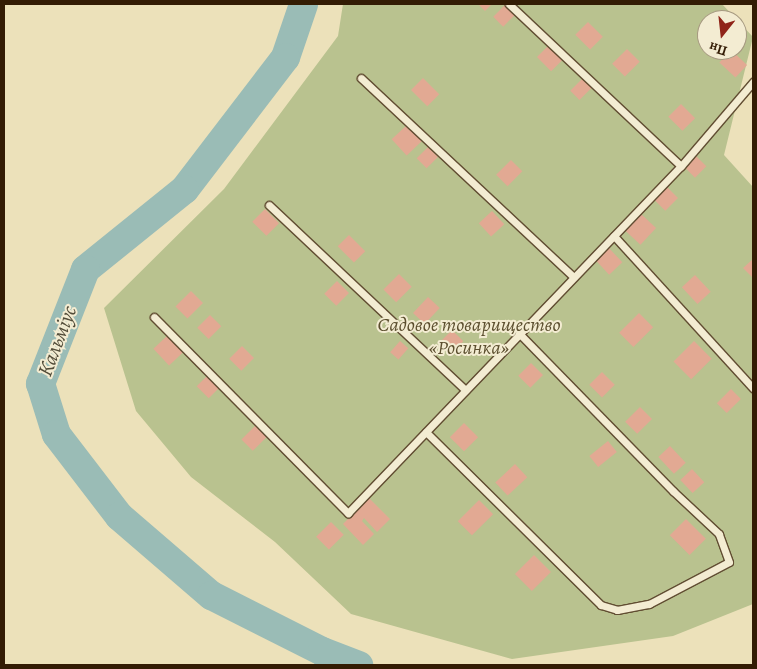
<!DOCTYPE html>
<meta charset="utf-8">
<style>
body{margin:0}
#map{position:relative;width:757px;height:669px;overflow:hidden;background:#ece1ba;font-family:Alegreya,serif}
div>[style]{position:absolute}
.green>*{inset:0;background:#b9c28f}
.river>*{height:29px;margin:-14.5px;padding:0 14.5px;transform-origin:14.5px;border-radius:14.5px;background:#9abcb6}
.building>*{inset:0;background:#e2a993;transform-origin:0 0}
.roads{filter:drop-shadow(1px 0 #614d32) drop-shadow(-1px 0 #614d32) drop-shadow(0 1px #614d32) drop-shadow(0 -1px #614d32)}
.service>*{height:7px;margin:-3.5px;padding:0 3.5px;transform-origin:3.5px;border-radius:3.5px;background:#f3ecd2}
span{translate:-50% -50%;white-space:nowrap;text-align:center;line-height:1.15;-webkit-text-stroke:4px #f3ecd2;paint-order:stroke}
.park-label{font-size:20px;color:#5b4e2e;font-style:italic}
.water-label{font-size:21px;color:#524c39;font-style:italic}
.frame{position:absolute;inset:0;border:5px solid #331c04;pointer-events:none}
.north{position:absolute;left:697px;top:10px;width:50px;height:50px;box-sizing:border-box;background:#f3ecd2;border:1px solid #a69980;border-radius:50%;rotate:196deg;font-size:14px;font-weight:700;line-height:20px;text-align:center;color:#331c04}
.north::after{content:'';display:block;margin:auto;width:18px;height:22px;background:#8f2418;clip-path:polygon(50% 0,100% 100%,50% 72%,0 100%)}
</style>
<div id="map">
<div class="green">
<i style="clip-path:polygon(evenodd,343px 4px,722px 4px,753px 37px,724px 155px,753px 187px,753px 604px,673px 636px,512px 659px,351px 614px,275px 542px,191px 477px,136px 411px,104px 308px,224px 189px,338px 36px,343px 4px,707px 20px,737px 20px,737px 50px,707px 50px,707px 20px)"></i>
</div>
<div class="river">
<i style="left:303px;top:4px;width:56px;rotate:108.8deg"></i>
<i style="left:285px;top:57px;width:166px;rotate:127.4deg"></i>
<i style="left:184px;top:189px;width:127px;rotate:141.1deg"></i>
<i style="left:85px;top:269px;width:123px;rotate:111.5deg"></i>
<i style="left:40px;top:383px;width:53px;rotate:72.6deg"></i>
<i style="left:56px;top:434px;width:103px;rotate:52.5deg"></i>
<i style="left:119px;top:516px;width:121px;rotate:40.7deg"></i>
<i style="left:211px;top:595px;width:124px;rotate:26.8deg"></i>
<i style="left:322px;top:651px;width:39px;rotate:21deg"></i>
</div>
<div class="building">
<i style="clip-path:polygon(478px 4px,492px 4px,485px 11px)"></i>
<i style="left:506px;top:4px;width:14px;height:18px;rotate:45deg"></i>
<i style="left:588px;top:22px;width:21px;height:18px;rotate:45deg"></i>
<i style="left:549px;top:45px;width:20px;height:17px;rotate:45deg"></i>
<i style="left:627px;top:49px;width:18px;height:21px;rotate:45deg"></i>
<i style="left:731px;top:50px;width:22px;height:17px;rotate:43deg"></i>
<i style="left:423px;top:78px;width:23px;height:17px;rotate:45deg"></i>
<i style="left:583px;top:78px;width:13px;height:18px;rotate:45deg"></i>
<i style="left:681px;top:104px;width:20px;height:18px;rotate:45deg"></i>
<i style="left:407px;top:125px;width:22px;height:21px;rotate:47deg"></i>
<i style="left:428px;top:147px;width:14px;height:16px;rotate:45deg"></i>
<i style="left:695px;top:155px;width:16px;height:16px;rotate:45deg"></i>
<i style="left:511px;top:160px;width:16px;height:21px;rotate:45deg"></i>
<i style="left:666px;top:186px;width:17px;height:18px;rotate:45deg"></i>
<i style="left:265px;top:209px;width:20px;height:18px;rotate:45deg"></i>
<i style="left:492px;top:211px;width:18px;height:18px;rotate:47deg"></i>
<i style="left:640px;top:213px;width:22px;height:23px;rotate:43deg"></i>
<i style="left:349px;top:235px;width:23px;height:16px;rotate:45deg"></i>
<i style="left:608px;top:247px;width:21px;height:18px;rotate:47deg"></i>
<i style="clip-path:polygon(753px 259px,753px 278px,743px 268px)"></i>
<i style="left:399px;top:274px;width:18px;height:22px;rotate:45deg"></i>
<i style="left:695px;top:275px;width:23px;height:18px;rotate:47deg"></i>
<i style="left:337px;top:281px;width:17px;height:18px;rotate:45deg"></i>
<i style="left:191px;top:291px;width:17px;height:22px;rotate:45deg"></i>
<i style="left:428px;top:297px;width:16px;height:22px;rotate:43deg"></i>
<i style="left:639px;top:313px;width:20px;height:28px;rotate:45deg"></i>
<i style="left:210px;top:315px;width:16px;height:18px;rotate:45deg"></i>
<i style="left:452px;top:330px;width:16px;height:19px;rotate:45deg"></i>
<i style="left:168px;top:335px;width:23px;height:20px;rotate:47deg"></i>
<i style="left:400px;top:341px;width:11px;height:15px;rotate:41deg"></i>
<i style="left:694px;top:341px;width:25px;height:29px;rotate:45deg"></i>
<i style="left:242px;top:346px;width:17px;height:18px;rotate:45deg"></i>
<i style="left:531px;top:363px;width:17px;height:18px;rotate:45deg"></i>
<i style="left:602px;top:372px;width:18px;height:18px;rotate:45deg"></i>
<i style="left:208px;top:375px;width:17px;height:16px;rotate:45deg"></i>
<i style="left:731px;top:389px;width:14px;height:20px;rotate:45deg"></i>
<i style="left:640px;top:407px;width:17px;height:21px;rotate:45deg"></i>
<i style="left:464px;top:423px;width:20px;height:20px;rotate:45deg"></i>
<i style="left:257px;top:424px;width:16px;height:22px;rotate:45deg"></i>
<i style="left:608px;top:441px;width:14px;height:24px;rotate:51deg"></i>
<i style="left:670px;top:446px;width:23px;height:16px;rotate:47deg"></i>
<i style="left:515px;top:464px;width:18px;height:27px;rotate:47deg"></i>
<i style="left:692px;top:469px;width:18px;height:16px;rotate:47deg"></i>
<i style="clip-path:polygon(369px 498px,390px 519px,377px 532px,364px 518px,362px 521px,374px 534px,363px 545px,343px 524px)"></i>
<i style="left:479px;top:500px;width:20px;height:30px;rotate:45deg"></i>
<i style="left:686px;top:519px;width:28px;height:23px;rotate:45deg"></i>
<i style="left:331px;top:522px;width:18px;height:21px;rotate:45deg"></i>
<i style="left:534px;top:555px;width:24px;height:27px;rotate:45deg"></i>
</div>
<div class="roads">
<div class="service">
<i style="left:509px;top:4px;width:236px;rotate:43.3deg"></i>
<i style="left:361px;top:78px;width:291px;rotate:43.1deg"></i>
<i style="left:269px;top:205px;width:270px;rotate:43.3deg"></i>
<i style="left:614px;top:236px;width:206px;rotate:47.6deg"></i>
<i style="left:154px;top:317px;width:276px;rotate:45.3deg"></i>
<i style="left:348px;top:513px;width:481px;rotate:-46.2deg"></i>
<i style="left:681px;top:166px;width:111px;rotate:-49.4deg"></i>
<i style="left:426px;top:432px;width:246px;rotate:44.7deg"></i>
<i style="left:601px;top:605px;width:17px;rotate:17deg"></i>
<i style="left:617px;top:610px;width:33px;rotate:-11deg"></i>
<i style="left:649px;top:604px;width:90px;rotate:-27.7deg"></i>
<i style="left:729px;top:562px;width:30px;rotate:-110deg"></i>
<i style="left:719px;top:534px;width:63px;rotate:-136.9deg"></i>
<i style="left:673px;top:491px;width:221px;rotate:-134.3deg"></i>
</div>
</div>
<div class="park-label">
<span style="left:469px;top:336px">Садовое товарищество<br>«Росинка»</span>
</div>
<div class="water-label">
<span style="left:57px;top:341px;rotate:-69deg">Кальміус</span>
</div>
<div class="frame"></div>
<div class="north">Пн</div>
</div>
